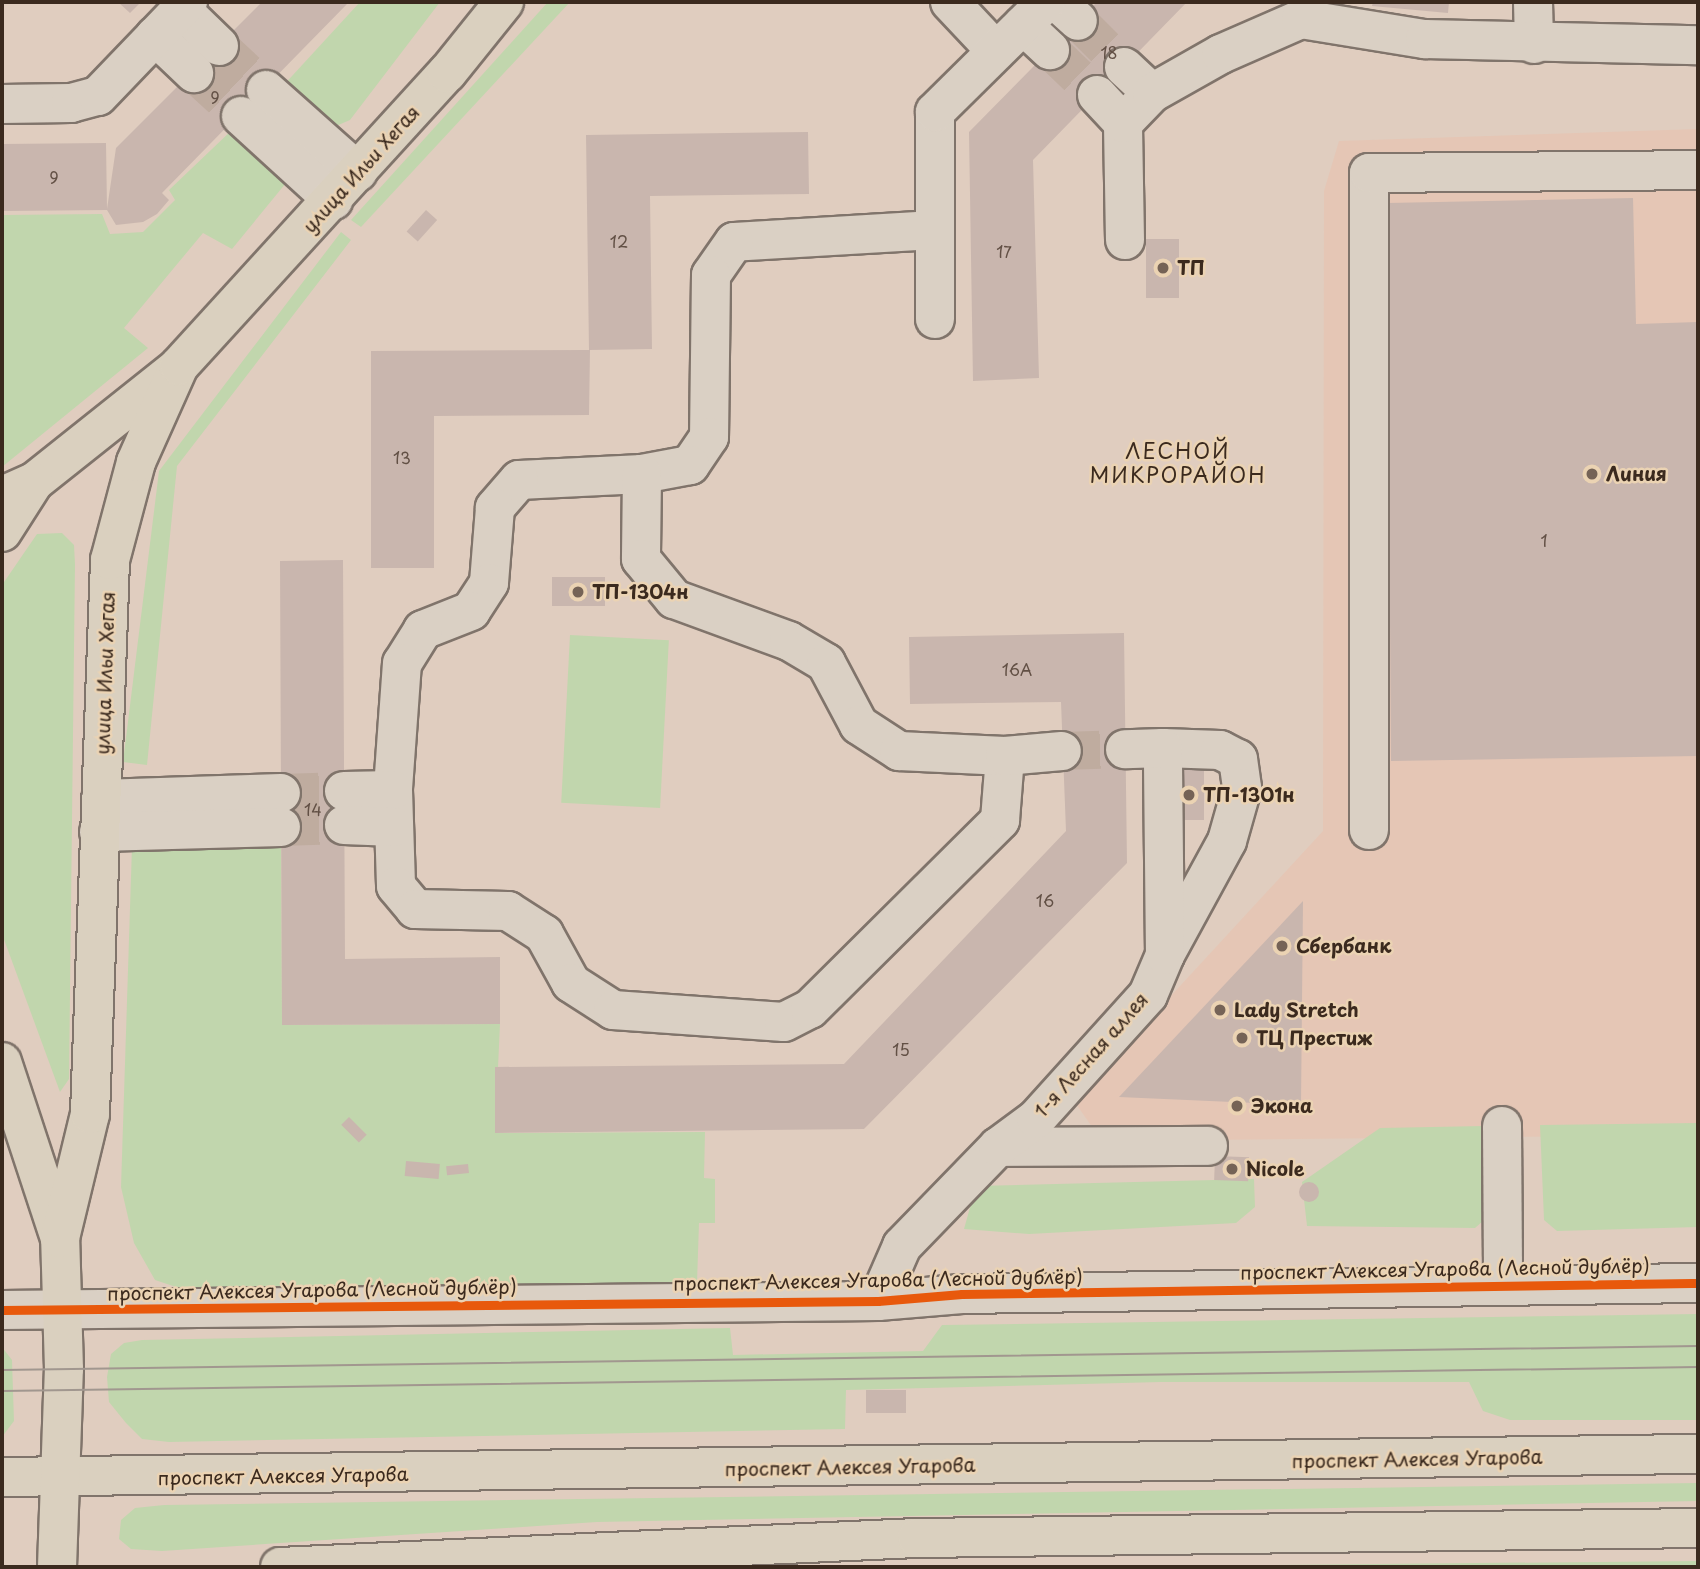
<!DOCTYPE html>
<meta charset="utf-8">
<style>
body{margin:0}
#map{position:relative;width:1700px;height:1569px;overflow:hidden;background:#e0cdbf;font-family:"Playpen Sans",sans-serif}
div>[style]{position:absolute}
.built>*{inset:0;background:#e5c6b5}
.green>*{inset:0;background:#c1d6ad;transform-origin:0 0}
.building>*{inset:0;background:#c9b6ae;transform-origin:0 0}
.round{border-radius:50%}
.minor-tunnel>*{height:38px;margin-top:-19px;transform-origin:0;background:repeating-linear-gradient(90deg,#bfac9f 0 38px,transparent 0 57px)}
.roads{filter:drop-shadow(2px 0 #80746b) drop-shadow(-2px 0 #80746b) drop-shadow(0 2px #80746b) drop-shadow(0 -2px #80746b)}
.minor>*{height:38px;margin:-19px;padding:0 19px;transform-origin:19px;border-radius:19px;background:#dad0c4}
.major>*{height:38px;margin:-19px;padding:0 19px;transform-origin:19px;border-radius:19px;background:#dad0bf}
.tram>*{height:2px;margin:-1px;padding:0 1px;transform-origin:1px;border-radius:1px;background:#a1978f}
.cycleway>*{height:9px;margin:-4.5px;padding:0 4.5px;transform-origin:4.5px;border-radius:4.5px;background:#e8590c}
.dots>*{width:19px;height:19px;translate:-50% -50%;box-sizing:border-box;border:4px solid #ebd3b3;border-radius:50%}
span{translate:-50% -50%;white-space:nowrap;text-align:center;line-height:1.15;-webkit-text-stroke:5px #ebd3b3;paint-order:stroke}
.number-label{font-size:16px;color:#625045}
.number-label span{-webkit-text-stroke-width:0}
.street-label{font-size:19px;color:#3b2a1e}
.poi-label{font-size:19px;color:#3b2a1e;font-weight:700}
.left{translate:0 -50%;text-align:left}
.neighbourhood-label{font-size:21px;color:#3b2a1e;letter-spacing:2px}
.frame{position:absolute;inset:0;border:4px solid #3b2a1e;pointer-events:none}
</style>
<div id="map">
<div class="built">
<i style="clip-path:polygon(1698px 129px,1698px 1135px,1102px 1141px,1074px 1101px,1323px 831px,1324px 191px,1339px 141px)"></i>
</div>
<div class="green">
<i style="clip-path:polygon(360px 2px,440px 2px,350px 120px,336px 126px,321px 123px,281px 88px)"></i>
<i style="clip-path:polygon(548px 2px,570px 2px,361px 227px,351px 220px)"></i>
<i style="clip-path:polygon(233px 129px,286px 183px,232px 249px,203px 233px,124px 328px,148px 348px,2px 467px,2px 215px,102px 214px,110px 234px,143px 232px,175px 200px,169px 190px)"></i>
<i style="clip-path:polygon(341px 232px,351px 240px,177px 466px,147px 765px,123px 762px,159px 471px)"></i>
<i style="clip-path:polygon(62px 533px,74px 545px,75px 564px,69px 1079px,60px 1092px,2px 934px,2px 585px,37px 534px)"></i>
<i style="left:570px;top:635px;width:99px;height:168px;rotate:3deg"></i>
<i style="clip-path:polygon(281px 840px,282px 1025px,500px 1024px,495px 1133px,705px 1132px,704px 1178px,715px 1179px,715px 1223px,699px 1223px,697px 1283px,185px 1290px,155px 1280px,134px 1243px,121px 1187px,132px 846px)"></i>
<i style="clip-path:polygon(1698px 1123px,1698px 1227px,1557px 1231px,1544px 1220px,1540px 1125px)"></i>
<i style="clip-path:polygon(1484px 1126px,1483px 1221px,1475px 1228px,1307px 1226px,1302px 1182px,1380px 1128px)"></i>
<i style="clip-path:polygon(1254px 1179px,1255px 1207px,1236px 1223px,1029px 1234px,964px 1229px,976px 1186px)"></i>
<i style="clip-path:polygon(1698px 1314px,1698px 1420px,1510px 1420px,1483px 1411px,1469px 1382px,1161px 1382px,846px 1390px,845px 1429px,169px 1442px,142px 1439px,126px 1423px,109px 1402px,107px 1377px,111px 1354px,124px 1343px,142px 1340px,730px 1328px,733px 1355px,923px 1351px,942px 1325px)"></i>
<i style="clip-path:polygon(2px 1347px,12px 1360px,14px 1421px,2px 1437px)"></i>
<i style="clip-path:polygon(1698px 1483px,1698px 1501px,597px 1522px,162px 1551px,131px 1549px,119px 1539px,121px 1520px,135px 1508px,164px 1505px)"></i>
<i style="clip-path:polygon(1698px 1561px,1698px 1567px,1273px 1567px,1274px 1565px)"></i>
</div>
<div class="building">
<i style="clip-path:polygon(118px 2px,141px 2px,130px 13px)"></i>
<i style="clip-path:polygon(262px 2px,349px 2px,162px 193px,169px 200px,157px 214px,143px 222px,116px 225px,107px 210px,2px 211px,2px 144px,106px 143px,107px 209px,116px 148px)"></i>
<i style="clip-path:polygon(1097px 2px,1187px 2px,1033px 160px,1039px 378px,973px 381px,969px 132px)"></i>
<i style="clip-path:polygon(1373px 2px,1449px 2px,1448px 13px,1372px 6px)"></i>
<i style="clip-path:polygon(808px 132px,809px 194px,650px 196px,652px 349px,589px 350px,586px 135px)"></i>
<i style="clip-path:polygon(1633px 198px,1636px 324px,1698px 322px,1698px 756px,1391px 761px,1387px 203px)"></i>
<i style="left:426px;top:210px;width:15px;height:29px;rotate:42deg"></i>
<i style="left:1146px;top:239px;width:33px;height:59px"></i>
<i style="clip-path:polygon(590px 350px,589px 415px,434px 416px,434px 568px,371px 568px,371px 351px)"></i>
<i style="clip-path:polygon(343px 560px,345px 959px,500px 957px,500px 1024px,282px 1025px,280px 561px)"></i>
<i style="left:552px;top:577px;width:53px;height:29px"></i>
<i style="clip-path:polygon(1124px 633px,1127px 863px,864px 1129px,495px 1133px,495px 1067px,844px 1064px,1066px 831px,1061px 702px,910px 704px,909px 637px)"></i>
<i style="left:1173px;top:769px;width:31px;height:51px"></i>
<i style="clip-path:polygon(1303px 901px,1301px 1105px,1119px 1097px)"></i>
<i style="left:349px;top:1117px;width:25px;height:11px;rotate:45deg"></i>
<i style="left:1215px;top:1156px;width:34px;height:24px;rotate:2deg"></i>
<i style="left:406px;top:1161px;width:34px;height:15px;rotate:5deg"></i>
<i style="left:468px;top:1164px;width:9px;height:22px;rotate:84deg"></i>
<i class="round" style="left:1299px;top:1182px;width:20px;height:20px"></i>
<i style="left:906px;top:1390px;width:23px;height:40px;rotate:90deg"></i>
</div>
<div class="minor-tunnel">
<i style="left:1078px;top:21px;width:65px;rotate:45deg"></i>
<i style="left:219px;top:46px;width:64px;rotate:43.1deg"></i>
<i style="left:1050px;top:50px;width:65px;rotate:43.8deg"></i>
<i style="left:194px;top:73px;width:64px;rotate:42.5deg"></i>
<i style="left:1062px;top:751px;width:63px;rotate:-1.8deg"></i>
<i style="left:281px;top:793px;width:63px;rotate:-1.8deg"></i>
<i style="left:281px;top:827px;width:63px;rotate:-1.8deg"></i>
</div>
<div class="roads">
<div class="minor">
<i style="left:950px;top:2px;width:67px;rotate:46.8deg"></i>
<i style="left:1057px;top:2px;width:28px;rotate:42deg"></i>
<i style="left:1533px;top:2px;width:42px;rotate:88.6deg"></i>
<i style="left:181px;top:9px;width:53px;rotate:44.2deg"></i>
<i style="left:1023px;top:25px;width:37px;rotate:43deg"></i>
<i style="left:155px;top:36px;width:54px;rotate:43.5deg"></i>
<i style="left:1124px;top:67px;width:38px;rotate:43deg"></i>
<i style="left:266px;top:90px;width:123px;rotate:41.7deg"></i>
<i style="left:1097px;top:95px;width:38px;rotate:47deg"></i>
<i style="left:2px;top:104px;width:69px;rotate:-0.8deg"></i>
<i style="left:71px;top:103px;width:28px;rotate:-15deg"></i>
<i style="left:98px;top:96px;width:130px;rotate:-46.2deg"></i>
<i style="left:241px;top:116px;width:125px;rotate:42.4deg"></i>
<i style="left:934px;top:230px;width:200px;rotate:176.6deg"></i>
<i style="left:734px;top:242px;width:40px;rotate:124.9deg"></i>
<i style="left:711px;top:275px;width:162px;rotate:90.7deg"></i>
<i style="left:709px;top:437px;width:34px;rotate:124deg"></i>
<i style="left:690px;top:465px;width:49px;rotate:169.4deg"></i>
<i style="left:642px;top:474px;width:123px;rotate:177.2deg"></i>
<i style="left:519px;top:480px;width:37px;rotate:131deg"></i>
<i style="left:495px;top:508px;width:75px;rotate:94.6deg"></i>
<i style="left:489px;top:583px;width:33px;rotate:123deg"></i>
<i style="left:471px;top:611px;width:52px;rotate:158.4deg"></i>
<i style="left:423px;top:630px;width:39px;rotate:122deg"></i>
<i style="left:402px;top:663px;width:127px;rotate:94.1deg"></i>
<i style="left:393px;top:790px;width:96px;rotate:88.2deg"></i>
<i style="left:396px;top:886px;width:30px;rotate:50deg"></i>
<i style="left:415px;top:909px;width:93px;rotate:1.2deg"></i>
<i style="left:508px;top:911px;width:43px;rotate:32.6deg"></i>
<i style="left:544px;top:934px;width:56px;rotate:61.1deg"></i>
<i style="left:571px;top:983px;width:50px;rotate:32.7deg"></i>
<i style="left:613px;top:1010px;width:171px;rotate:4deg"></i>
<i style="left:784px;top:1022px;width:29px;rotate:-27deg"></i>
<i style="left:810px;top:1009px;width:268px;rotate:-44.8deg"></i>
<i style="left:1000px;top:820px;width:64px;rotate:-85.5deg"></i>
<i style="left:1125px;top:240px;width:117px;rotate:-91deg"></i>
<i style="left:1123px;top:123px;width:42px;rotate:-46deg"></i>
<i style="left:1152px;top:93px;width:79px;rotate:-29.5deg"></i>
<i style="left:1221px;top:54px;width:87px;rotate:-23.6deg"></i>
<i style="left:1301px;top:19px;width:126px;rotate:9.2deg"></i>
<i style="left:1425px;top:39px;width:273px;rotate:1.3deg"></i>
<i style="left:935px;top:319px;width:207px;rotate:-90deg"></i>
<i style="left:935px;top:112px;width:156px;rotate:-44.7deg"></i>
<i style="left:642px;top:474px;width:85px;rotate:90.7deg"></i>
<i style="left:641px;top:559px;width:52px;rotate:50.5deg"></i>
<i style="left:674px;top:599px;width:122px;rotate:20.1deg"></i>
<i style="left:789px;top:641px;width:43px;rotate:30.7deg"></i>
<i style="left:826px;top:663px;width:70px;rotate:62deg"></i>
<i style="left:859px;top:725px;width:48px;rotate:33deg"></i>
<i style="left:899px;top:751px;width:106px;rotate:2.7deg"></i>
<i style="left:1005px;top:756px;width:57px;rotate:-5deg"></i>
<i style="left:1163px;top:748px;width:57px;rotate:2deg"></i>
<i style="left:1220px;top:750px;width:20px;rotate:27deg"></i>
<i style="left:1238px;top:759px;width:29px;rotate:82deg"></i>
<i style="left:1242px;top:788px;width:55px;rotate:105.8deg"></i>
<i style="left:1227px;top:841px;width:128px;rotate:118.6deg"></i>
<i style="left:344px;top:791px;width:49px;rotate:-1.2deg"></i>
<i style="left:101px;top:799px;width:180px;rotate:-1.9deg"></i>
<i style="left:344px;top:825px;width:50px;rotate:2.3deg"></i>
<i style="left:1369px;top:830px;width:657px;rotate:-90deg"></i>
<i style="left:1369px;top:173px;width:329px;rotate:-0.5deg"></i>
<i style="left:99px;top:832px;width:182px;rotate:-1.6deg"></i>
<i style="left:1502px;top:1126px;width:157px;rotate:89.6deg"></i>
<i style="left:998px;top:1147px;width:210px;rotate:-0.3deg"></i>
<i style="left:878px;top:1301px;width:60px;rotate:-66.4deg"></i>
<i style="left:902px;top:1246px;width:138px;rotate:-45.9deg"></i>
<i style="left:998px;top:1147px;width:47px;rotate:-36.4deg"></i>
<i style="left:1036px;top:1119px;width:167px;rotate:-47.9deg"></i>
<i style="left:1148px;top:995px;width:43px;rotate:-67deg"></i>
<i style="left:1165px;top:955px;width:207px;rotate:-90.6deg"></i>
<i style="left:1163px;top:748px;width:38px;rotate:178deg"></i>
<i style="left:2px;top:1310px;width:876px;rotate:-0.59deg"></i>
<i style="left:878px;top:1301px;width:84px;rotate:-4.8deg"></i>
<i style="left:962px;top:1294px;width:736px;rotate:-0.86deg"></i>
</div>
<div class="major">
<i style="left:2px;top:496px;width:35px;rotate:-24deg"></i>
<i style="left:34px;top:482px;width:180px;rotate:-38.5deg"></i>
<i style="left:2px;top:532px;width:59px;rotate:-57.4deg"></i>
<i style="left:2px;top:1062px;width:185px;rotate:71.8deg"></i>
<i style="left:2px;top:1477px;width:1696px;rotate:-0.78deg"></i>
<i style="left:57px;top:1567px;width:198px;rotate:-88deg"></i>
<i style="left:64px;top:1369px;width:131px;rotate:-91.7deg"></i>
<i style="left:60px;top:1238px;width:128px;rotate:-76.4deg"></i>
<i style="left:90px;top:1114px;width:554px;rotate:-87.93deg"></i>
<i style="left:110px;top:560px;width:101px;rotate:-75.1deg"></i>
<i style="left:136px;top:462px;width:105px;rotate:-65.9deg"></i>
<i style="left:179px;top:366px;width:397px;rotate:-47.6deg"></i>
<i style="left:447px;top:73px;width:91px;rotate:-51.2deg"></i>
<i style="left:280px;top:1567px;width:638px;rotate:-2.61deg"></i>
<i style="left:917px;top:1538px;width:781px;rotate:-0.73deg"></i>
</div>
</div>
<div class="tram">
<i style="left:2px;top:1370px;width:1696px;rotate:-0.81deg"></i>
<i style="left:2px;top:1391px;width:1696px;rotate:-0.81deg"></i>
</div>
<div class="cycleway">
<i style="left:2px;top:1310px;width:876px;rotate:-0.59deg"></i>
<i style="left:878px;top:1301px;width:84px;rotate:-4.8deg"></i>
<i style="left:962px;top:1294px;width:736px;rotate:-0.86deg"></i>
</div>
<div class="dots">
<i style="left:1163px;top:268px;background:#756356"></i>
<i style="left:1592px;top:474px;background:#756356"></i>
<i style="left:578px;top:592px;background:#756356"></i>
<i style="left:1189px;top:795px;background:#756356"></i>
<i style="left:1282px;top:946px;background:#756356"></i>
<i style="left:1220px;top:1010px;background:#756356"></i>
<i style="left:1242px;top:1038px;background:#756356"></i>
<i style="left:1237px;top:1106px;background:#756356"></i>
<i style="left:1232px;top:1169px;background:#756356"></i>
</div>
<div class="number-label">
<span style="left:1109px;top:52px">18</span>
<span style="left:215px;top:97px">9</span>
<span style="left:54px;top:177px">9</span>
<span style="left:619px;top:241px">12</span>
<span style="left:1004px;top:251px">17</span>
<span style="left:402px;top:457px">13</span>
<span style="left:1544px;top:540px">1</span>
<span style="left:1017px;top:669px">16А</span>
<span style="left:313px;top:809px">14</span>
<span style="left:1045px;top:900px">16</span>
<span style="left:901px;top:1049px">15</span>
</div>
<div class="street-label">
<span style="left:361px;top:169px;rotate:-48deg">улица Ильи Хегая</span>
<span style="left:105px;top:673px;rotate:-88deg">улица Ильи Хегая</span>
<span style="left:1091px;top:1055px;rotate:-48deg">1-я Лесная аллея</span>
<span style="left:1445px;top:1269px;rotate:-1deg">проспект Алексея Угарова (Лесной дублёр)</span>
<span style="left:878px;top:1280px;rotate:-1deg">проспект Алексея Угарова (Лесной дублёр)</span>
<span style="left:312px;top:1290px;rotate:-1deg">проспект Алексея Угарова (Лесной дублёр)</span>
<span style="left:1417px;top:1459px;rotate:-1deg">проспект Алексея Угарова</span>
<span style="left:850px;top:1467px;rotate:-1deg">проспект Алексея Угарова</span>
<span style="left:283px;top:1476px;rotate:-1deg">проспект Алексея Угарова</span>
</div>
<div class="poi-label">
<span class="left" style="left:1177px;top:268px">ТП</span>
<span class="left" style="left:1606px;top:474px">Линия</span>
<span class="left" style="left:592px;top:592px">ТП-1304н</span>
<span class="left" style="left:1203px;top:795px">ТП-1301н</span>
<span class="left" style="left:1296px;top:946px">Сбербанк</span>
<span class="left" style="left:1234px;top:1010px">Lady Stretch</span>
<span class="left" style="left:1256px;top:1038px">ТЦ Престиж</span>
<span class="left" style="left:1251px;top:1106px">Экона</span>
<span class="left" style="left:1246px;top:1169px">Nicole</span>
</div>
<div class="neighbourhood-label">
<span style="left:1178px;top:462px">ЛЕСНОЙ<br>МИКРОРАЙОН</span>
</div>
<div class="frame"></div>
</div>
